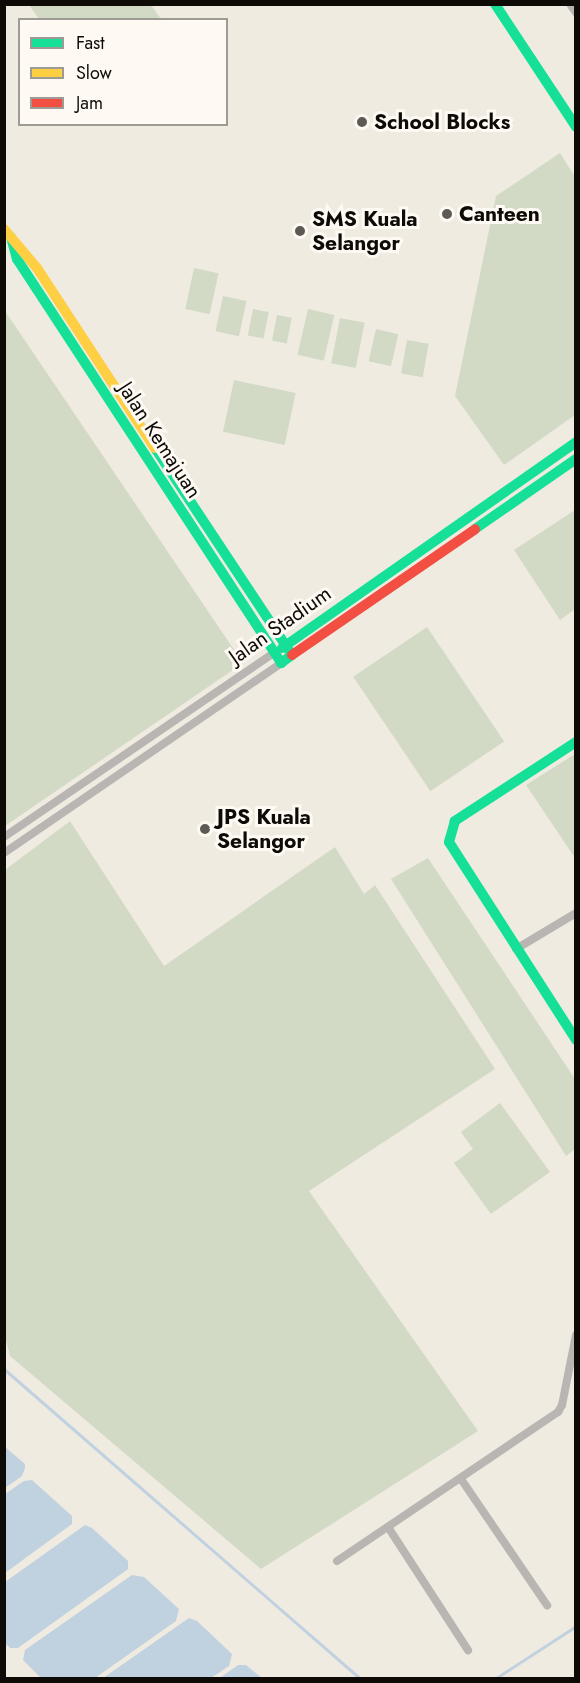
<!DOCTYPE html>
<style>
body{margin:0}
#map{position:relative;width:580px;height:1683px;overflow:hidden;background:#f0ebe1;font-family:Jost,sans-serif}
div>[style]{position:absolute}
.green>*{inset:0;background:#d2dac6;transform-origin:0 0}
.water>*{inset:0;background:#c0d1e0}
.stream>*{height:3px;margin:-1.5px;padding:0 1.5px;transform-origin:1.5px;border-radius:1.5px;background:#c0d1e0}
.street>*{height:8px;margin:-4px;padding:0 4px;transform-origin:4px;border-radius:4px;background:#b8b5b3}
.fast>*{height:10px;margin:-5px;padding:0 5px;transform-origin:5px;border-radius:5px;background:#16e098}
.slow>*{height:10px;margin:-5px;padding:0 5px;transform-origin:5px;border-radius:5px;background:#ffcf43}
.jam>*{height:10px;margin:-5px;padding:0 5px;transform-origin:5px;border-radius:5px;background:#f24e42}
.dots>*{width:16px;height:16px;translate:-50% -50%;box-sizing:border-box;border:3px solid #fefaf3;border-radius:50%}
span{translate:-50% -50%;white-space:nowrap;text-align:center;line-height:1.15;-webkit-text-stroke:6px #fefaf3;paint-order:stroke}
.poi-label{font-size:21px;color:#0e0b06;font-weight:700}
.left{translate:0 -50%;text-align:left}
.street-label{font-size:21px;color:#0e0b06}
.frame{position:absolute;inset:0;border:6px solid #0e0b06;pointer-events:none}
.legend{position:absolute;left:18px;top:18px;width:210px;height:108px;box-sizing:border-box;background:#fefaf3;border:2px solid #9e9a94;margin:0;padding:8px 10px;list-style:none;font-size:18px;color:#0e0b06}
.legend li{display:flex;align-items:center;gap:12px;height:30px}
.legend b{width:30px;border:2px solid #9e9a94}
</style>
<div id="map">
<div class="green">
<i style="clip-path:polygon(29px 5px,151px 5px,161px 19px,39px 19px)"></i>
<i style="clip-path:polygon(560px 153px,575px 177px,575px 415px,504px 465px,455px 396px,496px 196px)"></i>
<i style="left:194px;top:268px;width:25px;height:42px;rotate:12deg"></i>
<i style="left:223px;top:296px;width:24px;height:36px;rotate:12deg"></i>
<i style="left:253px;top:309px;width:16px;height:27px;rotate:11deg"></i>
<i style="left:308px;top:309px;width:27px;height:47px;rotate:13deg"></i>
<i style="clip-path:polygon(5px 311px,243px 663px,5px 826px,4px 826px)"></i>
<i style="left:277px;top:315px;width:15px;height:26px;rotate:11deg"></i>
<i style="left:340px;top:318px;width:25px;height:46px;rotate:11deg"></i>
<i style="left:376px;top:329px;width:23px;height:33px;rotate:13deg"></i>
<i style="left:407px;top:340px;width:22px;height:34px;rotate:10deg"></i>
<i style="left:234px;top:380px;width:63px;height:53px;rotate:12deg"></i>
<i style="clip-path:polygon(575px 510px,575px 609px,560px 620px,514px 550px)"></i>
<i style="left:427px;top:627px;width:138px;height:89px;rotate:56deg"></i>
<i style="clip-path:polygon(575px 754px,575px 858px,526px 785px)"></i>
<i style="clip-path:polygon(70px 821px,164px 966px,335px 847px,364px 894px,375px 885px,495px 1069px,309px 1191px,478px 1431px,261px 1569px,10px 1356px,5px 1336px,5px 870px)"></i>
<i style="clip-path:polygon(428px 858px,575px 1079px,575px 1149px,566px 1156px,391px 879px)"></i>
<i style="clip-path:polygon(500px 1103px,550px 1172px,491px 1214px,454px 1163px,473px 1149px,461px 1132px)"></i>
</div>
<div class="water">
<i style="clip-path:polygon(4px 1446px,25px 1464px,25px 1468px,22px 1476px,5px 1488px)"></i>
<i style="clip-path:polygon(32px 1480px,72px 1516px,72px 1524px,5px 1573px,5px 1494px,24px 1481px)"></i>
<i style="clip-path:polygon(85px 1525px,92px 1528px,128px 1561px,128px 1569px,18px 1648px,10px 1648px,5px 1643px,5px 1582px)"></i>
<i style="clip-path:polygon(132px 1575px,144px 1577px,179px 1609px,176px 1621px,95px 1678px,41px 1678px,23px 1660px,25px 1650px)"></i>
<i style="clip-path:polygon(189px 1618px,197px 1621px,232px 1654px,229px 1666px,211px 1678px,103px 1678px)"></i>
<i style="clip-path:polygon(238px 1665px,246px 1665px,262px 1678px,220px 1678px)"></i>
</div>
<div class="stream">
<i style="left:4px;top:1369px;width:471px;rotate:41deg"></i>
<i style="left:496px;top:1678px;width:95px;rotate:-33deg"></i>
</div>
<div class="street">
<i style="left:570px;top:4px;width:11px;rotate:56deg"></i>
<i style="left:4px;top:837px;width:327px;rotate:-34.3deg"></i>
<i style="left:4px;top:853px;width:336px;rotate:-34.4deg"></i>
<i style="left:516px;top:949px;width:70px;rotate:-31deg"></i>
<i style="left:461px;top:1479px;width:153px;rotate:55.7deg"></i>
<i style="left:388px;top:1527px;width:147px;rotate:57deg"></i>
<i style="left:337px;top:1561px;width:267px;rotate:-34deg"></i>
<i style="left:558px;top:1412px;width:8px;rotate:-60deg"></i>
<i style="left:562px;top:1405px;width:71px;rotate:-78.7deg"></i>
</div>
<div class="fast">
<i style="left:495px;top:4px;width:147px;rotate:56.6deg"></i>
<i style="left:11px;top:237px;width:23px;rotate:75deg"></i>
<i style="left:17px;top:259px;width:483px;rotate:56.8deg"></i>
<i style="left:281px;top:663px;width:14px;rotate:-36deg"></i>
<i style="left:155px;top:448px;width:248px;rotate:56.5deg"></i>
<i style="left:475px;top:529px;width:123px;rotate:-34.7deg"></i>
<i style="left:282px;top:648px;width:359px;rotate:-35deg"></i>
<i style="left:576px;top:742px;width:145px;rotate:146.9deg"></i>
<i style="left:455px;top:821px;width:22px;rotate:106deg"></i>
<i style="left:449px;top:842px;width:235px;rotate:57.3deg"></i>
</div>
<div class="slow">
<i style="left:4px;top:229px;width:51px;rotate:49.8deg"></i>
<i style="left:37px;top:268px;width:215px;rotate:56.8deg"></i>
</div>
<div class="jam">
<i style="left:292px;top:655px;width:222px;rotate:-34.5deg"></i>
</div>
<div class="dots">
<i style="left:362px;top:122px;background:#5d5953"></i>
<i style="left:447px;top:214px;background:#5d5953"></i>
<i style="left:300px;top:231px;background:#5d5953"></i>
<i style="left:205px;top:829px;background:#5d5953"></i>
</div>
<div class="poi-label">
<span class="left" style="left:374px;top:122px">School Blocks</span>
<span class="left" style="left:459px;top:214px">Canteen</span>
<span class="left" style="left:312px;top:231px">SMS Kuala<br>Selangor</span>
<span class="left" style="left:217px;top:829px">JPS Kuala<br>Selangor</span>
</div>
<div class="street-label">
<span style="left:160px;top:440px;rotate:57deg">Jalan Kemajuan</span>
<span style="left:280px;top:625px;rotate:-35deg">Jalan Stadium</span>
</div>
<div class="frame"></div>
<ul class="legend">
<li><b style="height:8px;background:#16e098"></b>Fast</li>
<li><b style="height:8px;background:#ffcf43"></b>Slow</li>
<li><b style="height:8px;background:#f24e42"></b>Jam</li>
</ul>
</div>
